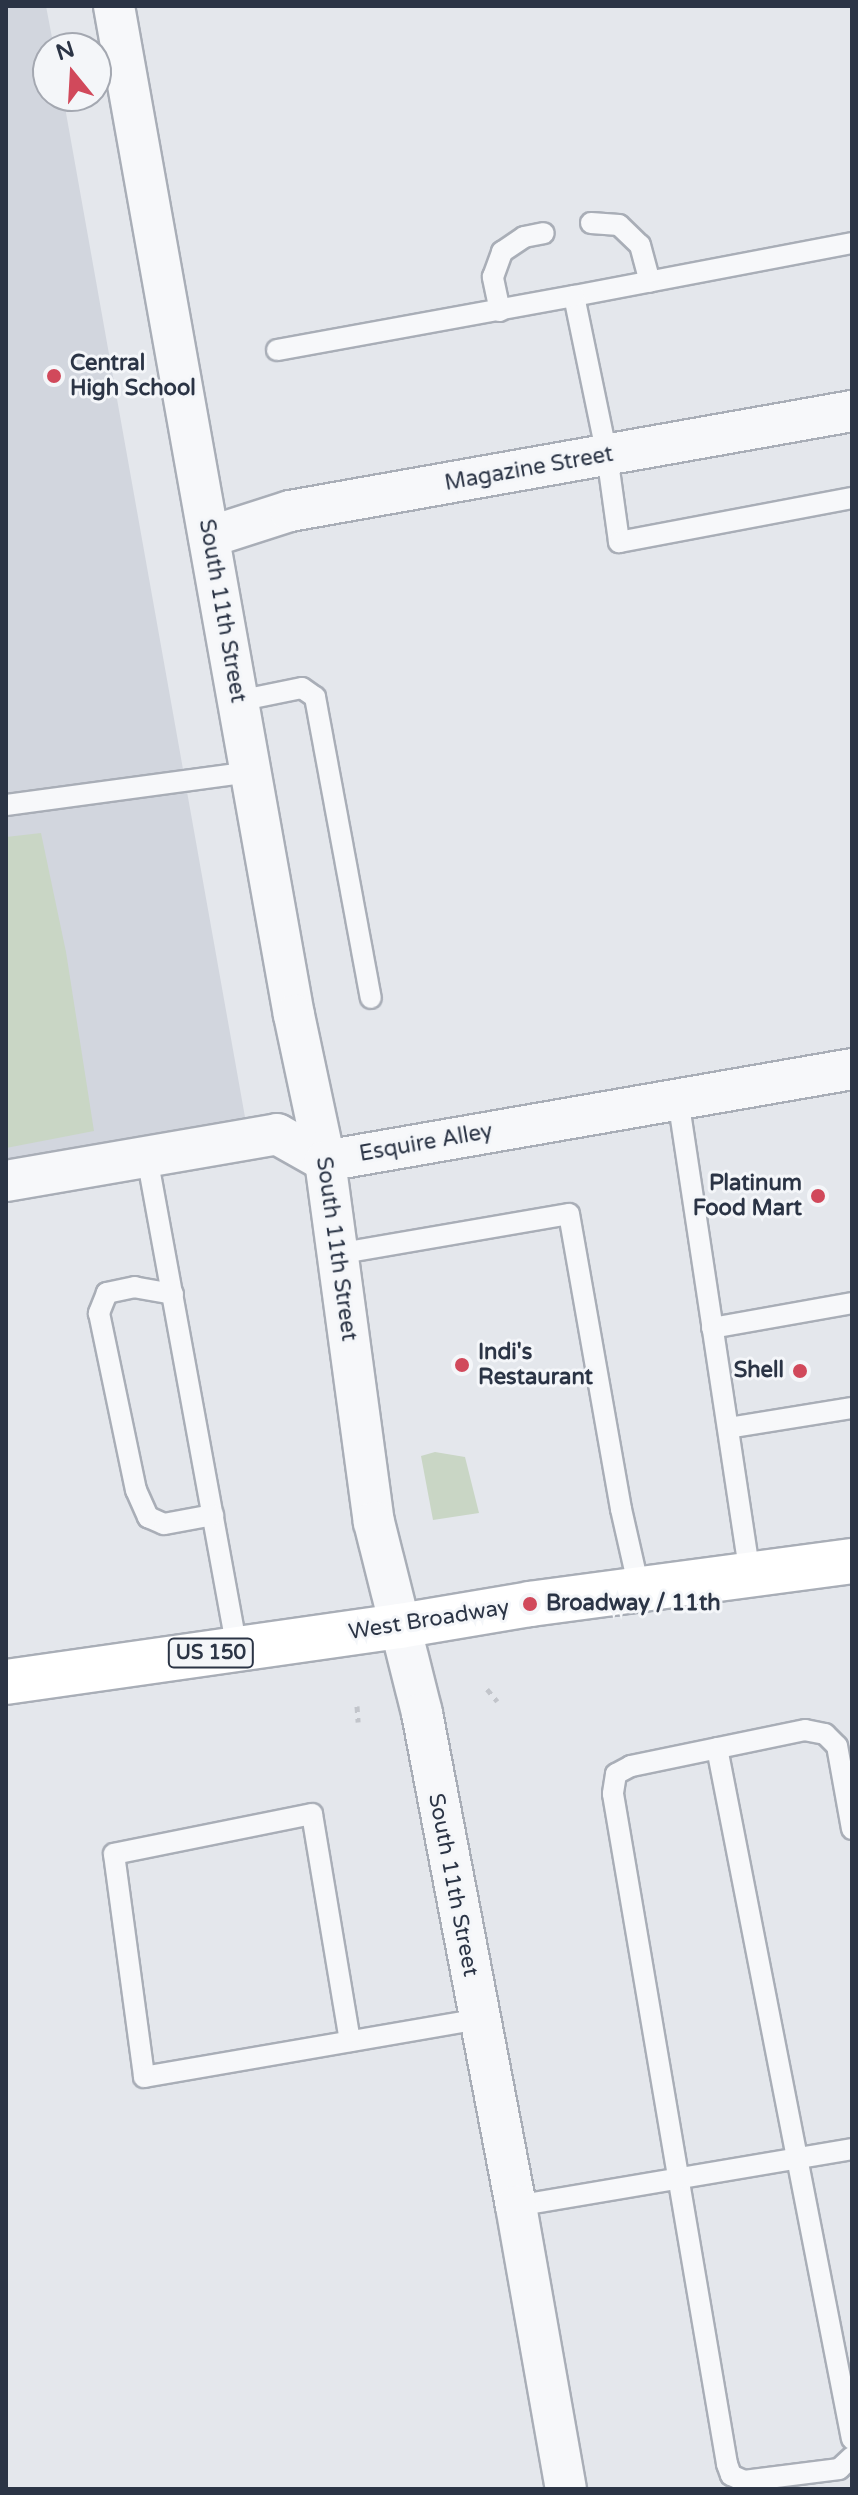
<!DOCTYPE html>
<style>
body{margin:0}
#map{position:relative;width:858px;height:2495px;overflow:hidden;background:#e4e7ec;font-family:"Varela Round",sans-serif}
div>[style]{position:absolute}
.built>*{inset:0;background:#d2d6de}
.green>*{inset:0;background:#c9d6c5}
.path>*{height:5px;margin-top:-2.5px;transform-origin:0;background:repeating-linear-gradient(90deg,#c2c5cb 0 6px,transparent 0 12px)}
.roads{filter:drop-shadow(2px 0 #a9aeb7) drop-shadow(-2px 0 #a9aeb7) drop-shadow(0 2px #a9aeb7) drop-shadow(0 -2px #a9aeb7)}
.lane>*{height:20px;margin:-10px;padding:0 10px;transform-origin:10px;border-radius:10px;background:#f7f8fa}
.street>*{height:40px;margin:-20px;padding:0 20px;transform-origin:20px;border-radius:20px;background:#f7f8fa}
.primary>*{height:44px;margin:-22px;padding:0 22px;transform-origin:22px;border-radius:22px;background:#fff}
.dots>*{width:22px;height:22px;translate:-50% -50%;box-sizing:border-box;border:4px solid #f4f6f9;border-radius:50%}
span{translate:-50% -50%;white-space:nowrap;text-align:center;line-height:1.15;-webkit-text-stroke:6px #f4f6f9;paint-order:stroke}
.shield-label span{padding:2px 6px;background:#f4f6f9;border:2px solid;border-radius:6px;-webkit-text-stroke-width:0}
.shield-label{font-size:20px;color:#2b3445;font-weight:700}
.poi-label{font-size:22px;color:#2b3445;font-weight:700}
.left{translate:0 -50%;text-align:left}
.right{translate:-100% -50%;text-align:right}
.street-label{font-size:22px;color:#2b3445}
.frame{position:absolute;inset:0;border:8px solid #2b3445;pointer-events:none}
.north{position:absolute;left:32px;top:32px;width:80px;height:80px;box-sizing:border-box;background:#f4f6f9;border:2px solid #a4a8b1;border-radius:50%;rotate:342deg;font-size:22px;font-weight:700;line-height:32px;text-align:center;color:#2b3445}
.north::after{content:'';display:block;margin:auto;width:28px;height:36px;background:#d1495b;clip-path:polygon(50% 0,100% 100%,50% 72%,0 100%)}
</style>
<div id="map">
<div class="built">
<i style="clip-path:polygon(6px 6px,46px 6px,54px 48px,48px 48px,48px 96px,63px 96px,245px 1117px,6px 1159px)"></i>
</div>
<div class="green">
<i style="clip-path:polygon(41px 833px,66px 952px,94px 1131px,6px 1148px,6px 837px)"></i>
<i style="clip-path:polygon(435px 1452px,465px 1457px,479px 1513px,433px 1520px,421px 1456px)"></i>
</div>
<div class="path">
<i style="left:487px;top:1689px;width:16px;rotate:50deg"></i>
<i style="left:357px;top:1706px;width:16px;rotate:86deg"></i>
</div>
<div class="roads">
<div class="lane">
<i style="left:591px;top:223px;width:28px;rotate:4deg"></i>
<i style="left:619px;top:225px;width:29px;rotate:44deg"></i>
<i style="left:640px;top:245px;width:38px;rotate:75deg"></i>
<i style="left:852px;top:243px;width:283px;rotate:169.2deg"></i>
<i style="left:574px;top:296px;width:162px;rotate:78.3deg"></i>
<i style="left:607px;top:455px;width:88px;rotate:82.1deg"></i>
<i style="left:619px;top:542px;width:237px;rotate:-10.7deg"></i>
<i style="left:500px;top:311px;width:35px;rotate:-102deg"></i>
<i style="left:493px;top:277px;width:27px;rotate:-70deg"></i>
<i style="left:502px;top:252px;width:27px;rotate:-34deg"></i>
<i style="left:524px;top:237px;width:20px;rotate:-11deg"></i>
<i style="left:277px;top:350px;width:302px;rotate:-10.3deg"></i>
<i style="left:238px;top:701px;width:65px;rotate:-11.5deg"></i>
<i style="left:302px;top:688px;width:16px;rotate:35deg"></i>
<i style="left:315px;top:697px;width:306px;rotate:79.5deg"></i>
<i style="left:6px;top:805px;width:247px;rotate:-7.7deg"></i>
<i style="left:678px;top:1099px;width:480px;rotate:81.4deg"></i>
<i style="left:147px;top:1157px;width:500px;rotate:79.63deg"></i>
<i style="left:337px;top:1254px;width:235px;rotate:-9.8deg"></i>
<i style="left:569px;top:1214px;width:300px;rotate:80deg"></i>
<i style="left:621px;top:1509px;width:81px;rotate:77.2deg"></i>
<i style="left:173px;top:1294px;width:39px;rotate:-170deg"></i>
<i style="left:135px;top:1287px;width:29px;rotate:168deg"></i>
<i style="left:107px;top:1293px;width:22px;rotate:112deg"></i>
<i style="left:99px;top:1313px;width:181px;rotate:78.2deg"></i>
<i style="left:136px;top:1490px;width:30px;rotate:66deg"></i>
<i style="left:148px;top:1517px;width:17px;rotate:24deg"></i>
<i style="left:164px;top:1524px;width:50px;rotate:-10.4deg"></i>
<i style="left:712px;top:1328px;width:142px;rotate:-10.1deg"></i>
<i style="left:728px;top:1428px;width:126px;rotate:-9.2deg"></i>
<i style="left:717px;top:1748px;width:704px;rotate:78.95deg"></i>
<i style="left:852px;top:1829px;width:84px;rotate:-100.2deg"></i>
<i style="left:837px;top:1746px;width:17px;rotate:-135deg"></i>
<i style="left:825px;top:1734px;width:20px;rotate:-169deg"></i>
<i style="left:805px;top:1730px;width:178px;rotate:168.3deg"></i>
<i style="left:631px;top:1766px;width:17px;rotate:152deg"></i>
<i style="left:616px;top:1774px;width:20px;rotate:99deg"></i>
<i style="left:613px;top:1794px;width:680px;rotate:80.34deg"></i>
<i style="left:727px;top:2464px;width:12px;rotate:70deg"></i>
<i style="left:731px;top:2475px;width:14px;rotate:25deg"></i>
<i style="left:744px;top:2481px;width:96px;rotate:-7.2deg"></i>
<i style="left:839px;top:2469px;width:18px;rotate:-43deg"></i>
<i style="left:350px;top:2041px;width:230px;rotate:-99.5deg"></i>
<i style="left:312px;top:1814px;width:202px;rotate:168.6deg"></i>
<i style="left:114px;top:1854px;width:225px;rotate:82.3deg"></i>
<i style="left:144px;top:2077px;width:341px;rotate:-9.8deg"></i>
<i style="left:516px;top:2206px;width:341px;rotate:-9.6deg"></i>
</div>
<div class="street">
<i style="left:114px;top:6px;width:1025px;rotate:79.89deg"></i>
<i style="left:294px;top:1015px;width:149px;rotate:78deg"></i>
<i style="left:325px;top:1161px;width:364px;rotate:82.3deg"></i>
<i style="left:374px;top:1522px;width:197px;rotate:75.9deg"></i>
<i style="left:422px;top:1713px;width:502px;rotate:79.21deg"></i>
<i style="left:516px;top:2206px;width:287px;rotate:80deg"></i>
<i style="left:209px;top:537px;width:85px;rotate:-17.8deg"></i>
<i style="left:290px;top:511px;width:571px;rotate:-10.09deg"></i>
<i style="left:6px;top:1181px;width:275px;rotate:-9.8deg"></i>
<i style="left:277px;top:1134px;width:55px;rotate:29.4deg"></i>
<i style="left:325px;top:1161px;width:535px;rotate:-9.9deg"></i>
</div>
<div class="primary">
<i style="left:6px;top:1682px;width:398px;rotate:-8.1deg"></i>
<i style="left:400px;top:1626px;width:132px;rotate:-9.6deg"></i>
<i style="left:530px;top:1604px;width:325px;rotate:-7.6deg"></i>
</div>
</div>
<div class="dots">
<i style="left:54px;top:376px;background:#d1495b"></i>
<i style="left:818px;top:1196px;background:#d1495b"></i>
<i style="left:462px;top:1365px;background:#d1495b"></i>
<i style="left:800px;top:1371px;background:#d1495b"></i>
<i style="left:530px;top:1604px;background:#d1495b"></i>
</div>
<div class="shield-label">
<span style="left:211px;top:1653px">US 150</span>
</div>
<div class="poi-label">
<span class="left" style="left:70px;top:376px">Central<br>High School</span>
<span class="right" style="left:802px;top:1196px">Platinum<br>Food Mart</span>
<span class="left" style="left:478px;top:1365px">Indi's<br>Restaurant</span>
<span class="right" style="left:784px;top:1371px">Shell</span>
<span class="left" style="left:546px;top:1604px">Broadway / 11th</span>
</div>
<div class="street-label">
<span style="left:529px;top:469px;rotate:-10deg">Magazine Street</span>
<span style="left:222px;top:611px;rotate:80deg">South 11th Street</span>
<span style="left:426px;top:1143px;rotate:-10deg">Esquire Alley</span>
<span style="left:336px;top:1249px;rotate:82deg">South 11th Street</span>
<span style="left:429px;top:1620px;rotate:-9deg">West Broadway</span>
<span style="left:453px;top:1885px;rotate:79deg">South 11th Street</span>
</div>
<div class="frame"></div>
<div class="north">N</div>
</div>
